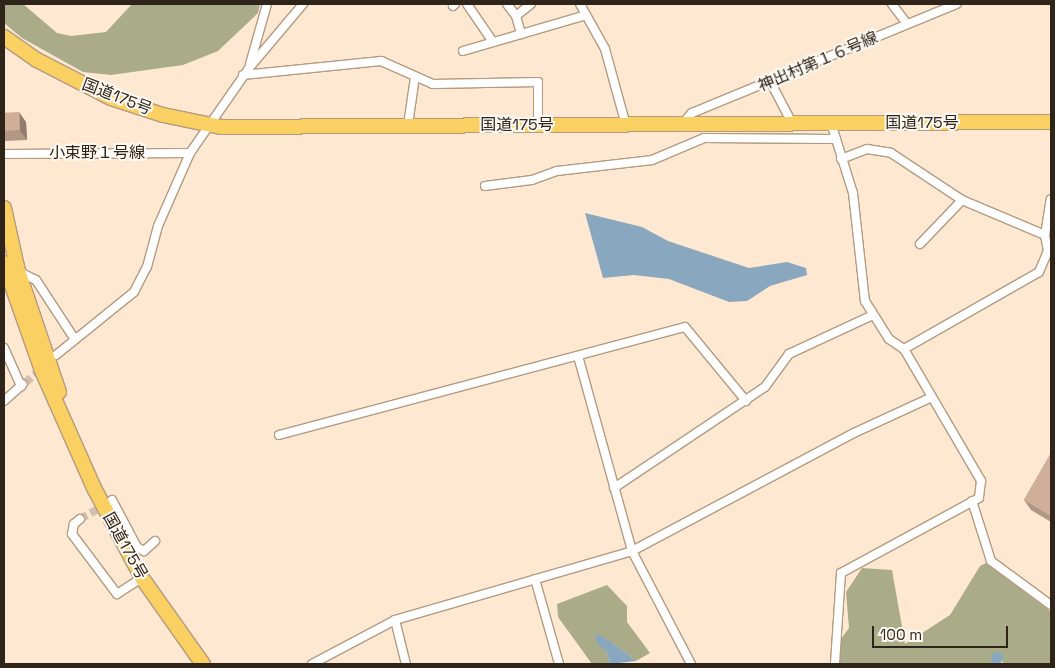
<!DOCTYPE html>
<meta charset="utf-8">
<style>
body{margin:0}
#map{position:relative;width:1055px;height:668px;overflow:hidden;background:#fee8d2;font-family:"Space Grotesk","Noto Sans JP",sans-serif}
div>[style]{position:absolute}
.forest>*{inset:0;background:#aaac89}
.water>*{inset:0;background:#89a7bf}
.round{border-radius:50%}
.street-tunnel>*{height:8px;margin-top:-4px;transform-origin:0;background:repeating-linear-gradient(90deg,#d4c1ad 0 8px,transparent 0 12px)}
.roads{filter:drop-shadow(1px 0 #b49a80) drop-shadow(-1px 0 #b49a80) drop-shadow(0 1px #b49a80) drop-shadow(0 -1px #b49a80)}
.street>*{height:8px;margin:-4px;padding:0 4px;transform-origin:4px;border-radius:4px;background:#fff}
.highway>*{height:14px;margin:-7px;padding:0 7px;transform-origin:7px;border-radius:7px;background:#f9d061}
.wall>*{inset:0;background:#b39684}
.shaded-wall>*{inset:0;background:#927a6c}
.building>*{inset:0;background:#d0af9a;transform-origin:0 0}
span{translate:-50% -50%;white-space:nowrap;text-align:center;line-height:1.15;-webkit-text-stroke:4px #fef9f3;paint-order:stroke}
.street-label{font-size:16px;color:#2e2419}
.frame{position:absolute;inset:0;border:5px solid #2e2419;pointer-events:none}
.scale{position:absolute;left:872px;top:626px;width:136px;height:22px;box-sizing:border-box;border:2px solid #2e2419;border-top:0;padding-left:6px;font-size:15px;line-height:18px;white-space:nowrap;color:#2e2419;-webkit-text-stroke:4px #fef9f3;paint-order:stroke}
</style>
<div id="map">
<div class="forest">
<i style="clip-path:polygon(4px 4px,23px 4px,57px 33px,71px 36px,106px 32px,132px 4px,260px 4px,258px 13px,218px 51px,183px 65px,111px 75px,83px 72px,22px 38px,4px 23px)"></i>
<i style="clip-path:polygon(986px 563px,1051px 612px,1051px 664px,1003px 664px,1001px 655px,992px 659px,994px 664px,840px 664px,838px 643px,849px 628px,846px 592px,862px 568px,892px 570px,905px 644px,950px 615px,980px 566px)"></i>
<i style="clip-path:polygon(607px 585px,627px 606px,627px 622px,650px 653px,636px 661px,613px 643px,606px 651px,610px 664px,592px 664px,558px 617px,557px 604px)"></i>
</div>
<div class="water">
<i style="clip-path:polygon(585px 213px,642px 227px,668px 241px,749px 268px,787px 262px,806px 268px,807px 275px,770px 286px,747px 301px,729px 302px,669px 279px,634px 275px,603px 278px)"></i>
<i style="clip-path:polygon(598px 634px,613px 643px,636px 661px,610px 664px,606px 651px,598px 645px,595px 635px)"></i>
<i class="round" style="left:991px;top:652px;width:12px;height:12px"></i>
</div>
<div class="street-tunnel">
<i style="left:25px;top:383px;width:25px;rotate:-42deg"></i>
<i style="left:80px;top:519px;width:29px;rotate:-29deg"></i>
</div>
<div class="roads">
<div class="street">
<i style="left:467px;top:4px;width:46px;rotate:55.6deg"></i>
<i style="left:507px;top:4px;width:15px;rotate:53deg"></i>
<i style="left:516px;top:16px;width:19px;rotate:74deg"></i>
<i style="left:580px;top:4px;width:51px;rotate:60.9deg"></i>
<i style="left:605px;top:49px;width:79px;rotate:74.6deg"></i>
<i style="left:892px;top:4px;width:25px;rotate:53deg"></i>
<i style="left:453px;top:6px;width:3px;rotate:-45deg"></i>
<i style="left:516px;top:16px;width:19px;rotate:-39deg"></i>
<i style="left:463px;top:51px;width:128px;rotate:-16.3deg"></i>
<i style="left:250px;top:64px;width:62px;rotate:-74.2deg"></i>
<i style="left:243px;top:75px;width:139px;rotate:-5.8deg"></i>
<i style="left:381px;top:61px;width:57px;rotate:23.9deg"></i>
<i style="left:433px;top:84px;width:105px;rotate:-1.1deg"></i>
<i style="left:538px;top:82px;width:43px;rotate:90deg"></i>
<i style="left:771px;top:83px;width:45px;rotate:62.3deg"></i>
<i style="left:831px;top:123px;width:73px;rotate:72.6deg"></i>
<i style="left:853px;top:193px;width:109px;rotate:83.7deg"></i>
<i style="left:865px;top:301px;width:45px;rotate:57.7deg"></i>
<i style="left:889px;top:339px;width:18px;rotate:34deg"></i>
<i style="left:904px;top:349px;width:153px;rotate:59.7deg"></i>
<i style="left:981px;top:481px;width:17px;rotate:97deg"></i>
<i style="left:979px;top:498px;width:157px;rotate:151.5deg"></i>
<i style="left:841px;top:573px;width:91px;rotate:93.8deg"></i>
<i style="left:682px;top:124px;width:15px;rotate:-48deg"></i>
<i style="left:692px;top:113px;width:286px;rotate:-22.4deg"></i>
<i style="left:408px;top:125px;width:49px;rotate:-81.7deg"></i>
<i style="left:4px;top:154px;width:186px;rotate:-0.3deg"></i>
<i style="left:841px;top:159px;width:28px;rotate:-21deg"></i>
<i style="left:867px;top:149px;width:24px;rotate:9deg"></i>
<i style="left:891px;top:153px;width:85px;rotate:33.5deg"></i>
<i style="left:962px;top:200px;width:90px;rotate:22.9deg"></i>
<i style="left:485px;top:186px;width:47px;rotate:-7.3deg"></i>
<i style="left:532px;top:180px;width:27px;rotate:-20deg"></i>
<i style="left:557px;top:171px;width:96px;rotate:-6.6deg"></i>
<i style="left:652px;top:160px;width:56px;rotate:-22.9deg"></i>
<i style="left:704px;top:138px;width:132px;rotate:0.4deg"></i>
<i style="left:920px;top:244px;width:61px;rotate:-46.3deg"></i>
<i style="left:18px;top:271px;width:20px;rotate:27deg"></i>
<i style="left:36px;top:280px;width:69px;rotate:56.8deg"></i>
<i style="left:4px;top:348px;width:42px;rotate:65.9deg"></i>
<i style="left:904px;top:349px;width:155px;rotate:-29.7deg"></i>
<i style="left:1039px;top:272px;width:23px;rotate:-67deg"></i>
<i style="left:1048px;top:251px;width:16px;rotate:-101deg"></i>
<i style="left:1045px;top:235px;width:36px;rotate:-81deg"></i>
<i style="left:56px;top:355px;width:100px;rotate:-38.9deg"></i>
<i style="left:134px;top:292px;width:28px;rotate:-63deg"></i>
<i style="left:147px;top:267px;width:42px;rotate:-75deg"></i>
<i style="left:158px;top:226px;width:80px;rotate:-66.3deg"></i>
<i style="left:190px;top:153px;width:103px;rotate:-55.2deg"></i>
<i style="left:249px;top:68px;width:84px;rotate:-49.8deg"></i>
<i style="left:578px;top:356px;width:202px;rotate:74.5deg"></i>
<i style="left:632px;top:551px;width:127px;rotate:62.4deg"></i>
<i style="left:4px;top:401px;width:25px;rotate:-42deg"></i>
<i style="left:279px;top:435px;width:420px;rotate:-14.9deg"></i>
<i style="left:685px;top:327px;width:96px;rotate:50.5deg"></i>
<i style="left:614px;top:488px;width:182px;rotate:-33.8deg"></i>
<i style="left:765px;top:387px;width:41px;rotate:-54deg"></i>
<i style="left:789px;top:354px;width:93px;rotate:-24.9deg"></i>
<i style="left:112px;top:500px;width:53px;rotate:62deg"></i>
<i style="left:137px;top:547px;width:8px;rotate:30deg"></i>
<i style="left:144px;top:551px;width:15px;rotate:-42deg"></i>
<i style="left:972px;top:501px;width:63px;rotate:72.4deg"></i>
<i style="left:991px;top:561px;width:74px;rotate:36.3deg"></i>
<i style="left:80px;top:519px;width:8px;rotate:140deg"></i>
<i style="left:74px;top:524px;width:10px;rotate:101deg"></i>
<i style="left:72px;top:534px;width:75px;rotate:53.1deg"></i>
<i style="left:117px;top:594px;width:30px;rotate:-33deg"></i>
<i style="left:535px;top:579px;width:88px;rotate:74.2deg"></i>
<i style="left:395px;top:620px;width:45px;rotate:76deg"></i>
<i style="left:312px;top:664px;width:94px;rotate:-27.9deg"></i>
<i style="left:395px;top:620px;width:247px;rotate:-16.2deg"></i>
<i style="left:632px;top:551px;width:251px;rotate:-28deg"></i>
<i style="left:854px;top:433px;width:84px;rotate:-24.7deg"></i>
</div>
<div class="highway">
<i style="left:4px;top:37px;width:40px;rotate:34.9deg"></i>
<i style="left:37px;top:60px;width:83px;rotate:27.2deg"></i>
<i style="left:111px;top:98px;width:55px;rotate:18.1deg"></i>
<i style="left:163px;top:115px;width:59px;rotate:11.7deg"></i>
<i style="left:221px;top:127px;width:830px;rotate:-0.35deg"></i>
<i style="left:4px;top:208px;width:65px;rotate:77.5deg"></i>
<i style="left:18px;top:271px;width:128px;rotate:71.3deg"></i>
<i style="left:4px;top:263px;width:117px;rotate:70.5deg"></i>
<i style="left:43px;top:373px;width:126px;rotate:66.1deg"></i>
<i style="left:94px;top:488px;width:102px;rotate:61.9deg"></i>
<i style="left:142px;top:578px;width:105px;rotate:54.7deg"></i>
</div>
</div>
<div class="wall">
<i style="clip-path:polygon(4px 113px,26px 122px,27px 140px,4px 141px)"></i>
<i style="clip-path:polygon(1051px 453px,1051px 522px,1031px 510px,1024px 500px)"></i>
</div>
<div class="shaded-wall">
<i style="clip-path:polygon(19px 112px,26px 122px,27px 140px,20px 130px)"></i>
</div>
<div class="building">
<i style="left:19px;top:112px;width:18px;height:15px;rotate:87deg"></i>
<i style="clip-path:polygon(1051px 453px,1051px 516px,1024px 500px)"></i>
</div>
<div class="street-label">
<span style="left:818px;top:62px;rotate:-23deg">神出村第１６号線</span>
<span style="left:117px;top:97px;rotate:21deg">国道175号</span>
<span style="left:922px;top:123px">国道175号</span>
<span style="left:517px;top:125px">国道175号</span>
<span style="left:97px;top:153px">小束野１号線</span>
<span style="left:125px;top:546px;rotate:61deg">国道175号</span>
</div>
<div class="frame"></div>
<div class="scale">100 m</div>
</div>
